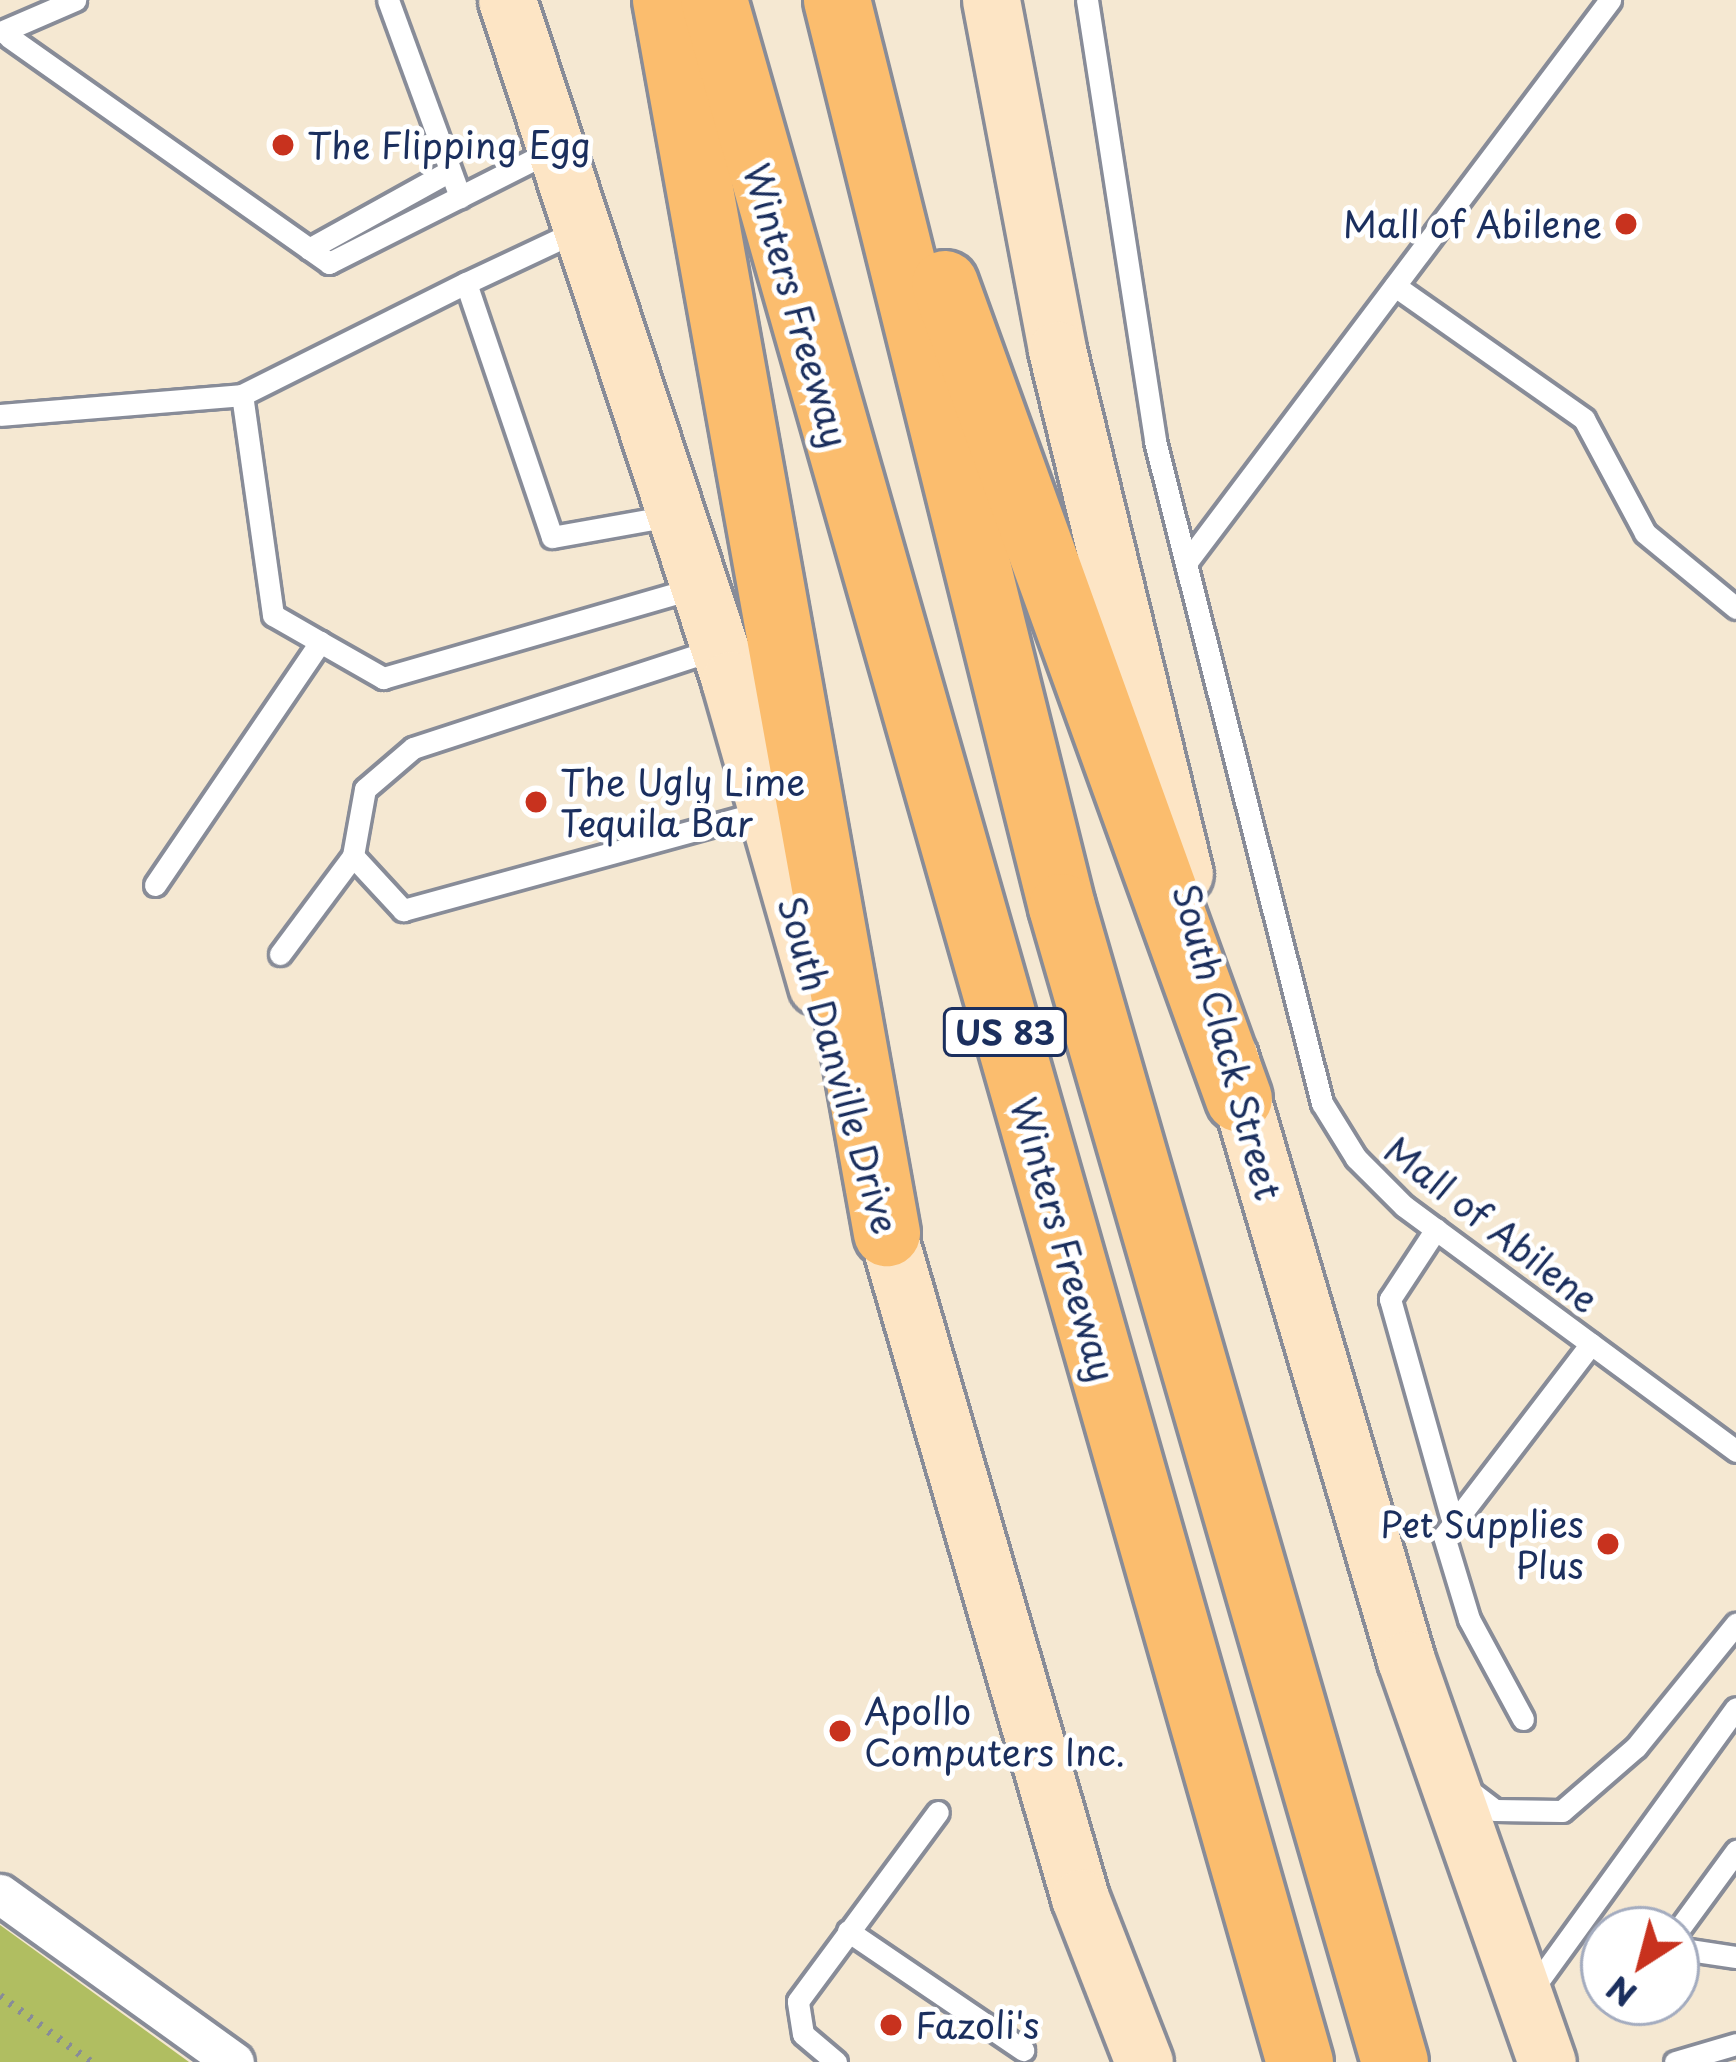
<!DOCTYPE html>
<style>
body{margin:0}
#map{position:relative;width:1736px;height:2062px;overflow:hidden;background:#f5e8d2;font-family:"Playpen Sans",sans-serif}
div>[style]{position:absolute}
.green>*{inset:0;background:#b0be61}
.path>*{height:8px;margin-top:-4px;transform-origin:0;background:repeating-linear-gradient(90deg,#888c98 0 3px,transparent 0 12px)}
.roads{filter:drop-shadow(3px 0 #888c98) drop-shadow(-3px 0 #888c98) drop-shadow(0 3px #888c98) drop-shadow(0 -3px #888c98)}
.service>*{height:21px;margin:-10.5px;padding:0 10.5px;transform-origin:10.5px;border-radius:10.5px;background:#fff}
.minor>*{height:39px;margin:-19.5px;padding:0 19.5px;transform-origin:19.5px;border-radius:19.5px;background:#fff}
.secondary>*{height:57px;margin:-28.5px;padding:0 28.5px;transform-origin:28.5px;border-radius:28.5px;background:#fde5c5}
.motorway>*{height:66px;margin:-33px;padding:0 33px;transform-origin:33px;border-radius:33px;background:#fbbd6e}
.dots>*{width:33px;height:33px;translate:-50% -50%;box-sizing:border-box;border:6px solid #fff;border-radius:50%}
span{translate:-50% -50%;white-space:nowrap;text-align:center;line-height:1.15;-webkit-text-stroke:10px #fff;paint-order:stroke}
.shield-label span{padding:3px 9px;background:#fff;border:3px solid;border-radius:9px;-webkit-text-stroke-width:0}
.shield-label{font-size:33px;color:#1b2f5e;font-weight:700}
.poi-label{font-size:36px;color:#1b2f5e}
.left{translate:0 -50%;text-align:left}
.right{translate:-100% -50%;text-align:right}
.street-label{font-size:36px;color:#1b2f5e}
.north{position:absolute;left:1580px;top:1906px;width:120px;height:120px;box-sizing:border-box;background:#fff;border:3px solid #a4acbf;border-radius:50%;rotate:216deg;font-size:33px;font-weight:700;line-height:48px;text-align:center;color:#1b2f5e}
.north::after{content:'';display:block;margin:auto;width:42px;height:54px;background:#c8321e;clip-path:polygon(50% 0,100% 100%,50% 72%,0 100%)}
</style>
<div id="map">
<div class="green">
<i style="clip-path:polygon(0 1925px,189px 2062px,0 2062px)"></i>
</div>
<div class="path">
<i style="left:0;top:1996px;width:112px;rotate:36deg"></i>
</div>
<div class="roads">
<div class="service">
<i style="left:388px;top:0;width:210px;rotate:69.9deg"></i>
<i style="left:1087px;top:0;width:446px;rotate:81.2deg"></i>
<i style="left:1155px;top:441px;width:683px;rotate:75.84deg"></i>
<i style="left:1322px;top:1103px;width:65px;rotate:58.3deg"></i>
<i style="left:1356px;top:1158px;width:68px;rotate:45deg"></i>
<i style="left:1404px;top:1206px;width:413px;rotate:36.4deg"></i>
<i style="left:1px;top:32px;width:81px;rotate:-23.4deg"></i>
<i style="left:9px;top:37px;width:392px;rotate:35.2deg"></i>
<i style="left:329px;top:263px;width:249px;rotate:-26.8deg"></i>
<i style="left:581px;top:229px;width:127px;rotate:154.8deg"></i>
<i style="left:466px;top:283px;width:268px;rotate:71.3deg"></i>
<i style="left:552px;top:537px;width:125px;rotate:-10.1deg"></i>
<i style="left:309px;top:249px;width:161px;rotate:-29deg"></i>
<i style="left:1395px;top:286px;width:231px;rotate:35.1deg"></i>
<i style="left:1584px;top:419px;width:129px;rotate:61.8deg"></i>
<i style="left:1645px;top:533px;width:118px;rotate:39.5deg"></i>
<i style="left:0;top:415px;width:243px;rotate:-4.7deg"></i>
<i style="left:1186px;top:563px;width:705px;rotate:-53.02deg"></i>
<i style="left:320px;top:642px;width:73px;rotate:29.7deg"></i>
<i style="left:383px;top:678px;width:329px;rotate:-16.1deg"></i>
<i style="left:719px;top:648px;width:322px;rotate:161.9deg"></i>
<i style="left:413px;top:748px;width:63px;rotate:139.5deg"></i>
<i style="left:365px;top:789px;width:68px;rotate:100.2deg"></i>
<i style="left:353px;top:856px;width:74px;rotate:47.2deg"></i>
<i style="left:403px;top:910px;width:372px;rotate:-15.3deg"></i>
<i style="left:155px;top:885px;width:294px;rotate:-55.8deg"></i>
<i style="left:320px;top:642px;width:54px;rotate:-150.1deg"></i>
<i style="left:273px;top:615px;width:222px;rotate:-98deg"></i>
<i style="left:242px;top:395px;width:250px;rotate:-26.6deg"></i>
<i style="left:280px;top:954px;width:122px;rotate:-53.3deg"></i>
<i style="left:1436px;top:1229px;width:84px;rotate:123.3deg"></i>
<i style="left:1390px;top:1299px;width:225px;rotate:74.3deg"></i>
<i style="left:1523px;top:1719px;width:114px;rotate:-118.4deg"></i>
<i style="left:1469px;top:1619px;width:87px;rotate:-106.8deg"></i>
<i style="left:1444px;top:1536px;width:242px;rotate:-52.6deg"></i>
<i style="left:1467px;top:1789px;width:35px;rotate:37deg"></i>
<i style="left:1495px;top:1810px;width:67px;rotate:0.9deg"></i>
<i style="left:1562px;top:1811px;width:98px;rotate:-40.9deg"></i>
<i style="left:1636px;top:1747px;width:159px;rotate:-50.9deg"></i>
<i style="left:848px;top:1931px;width:212px;rotate:34.2deg"></i>
<i style="left:1676px;top:1933px;width:102px;rotate:-53.8deg"></i>
<i style="left:1676px;top:1948px;width:61px;rotate:8.5deg"></i>
<i style="left:1531px;top:1991px;width:349px;rotate:-54.1deg"></i>
<i style="left:836px;top:2062px;width:43px;rotate:-139.7deg"></i>
<i style="left:803px;top:2034px;width:33px;rotate:-99deg"></i>
<i style="left:798px;top:2001px;width:235px;rotate:-53.5deg"></i>
<i style="left:1675px;top:2062px;width:64px;rotate:-16.4deg"></i>
</div>
<div class="minor">
<i style="left:0;top:1894px;width:288px;rotate:35.7deg"></i>
</div>
<div class="secondary">
<i style="left:507px;top:0;width:716px;rotate:71.84deg"></i>
<i style="left:730px;top:680px;width:318px;rotate:74.1deg"></i>
<i style="left:991px;top:0;width:356px;rotate:79.3deg"></i>
<i style="left:1057px;top:350px;width:539px;rotate:76.38deg"></i>
<i style="left:1229px;top:1057px;width:628px;rotate:73.64deg"></i>
<i style="left:1406px;top:1660px;width:426px;rotate:70.7deg"></i>
<i style="left:875px;top:1190px;width:737px;rotate:73.85deg"></i>
<i style="left:1080px;top:1898px;width:176px;rotate:68.7deg"></i>
</div>
<div class="motorway">
<i style="left:666px;top:0;width:1253px;rotate:79.84deg"></i>
<i style="left:714px;top:0;width:2144px;rotate:74.14deg"></i>
<i style="left:837px;top:0;width:934px;rotate:76.07deg"></i>
<i style="left:1062px;top:907px;width:1202px;rotate:73.92deg"></i>
<i style="left:945px;top:284px;width:866px;rotate:70.16deg"></i>
</div>
</div>
<div class="dots">
<i style="left:283px;top:145px;background:#c8321e"></i>
<i style="left:1626px;top:224px;background:#c8321e"></i>
<i style="left:536px;top:802px;background:#c8321e"></i>
<i style="left:1608px;top:1544px;background:#c8321e"></i>
<i style="left:840px;top:1731px;background:#c8321e"></i>
<i style="left:891px;top:2025px;background:#c8321e"></i>
</div>
<div class="shield-label">
<span style="left:1005px;top:1032px">US 83</span>
</div>
<div class="poi-label">
<span class="left" style="left:307px;top:145px">The Flipping Egg</span>
<span class="right" style="left:1602px;top:224px">Mall of Abilene</span>
<span class="left" style="left:560px;top:802px">The Ugly Lime<br>Tequila Bar</span>
<span class="right" style="left:1584px;top:1544px">Pet Supplies<br>Plus</span>
<span class="left" style="left:864px;top:1731px">Apollo<br>Computers Inc.</span>
<span class="left" style="left:915px;top:2025px">Fazoli's</span>
</div>
<div class="street-label">
<span style="left:797px;top:305px;rotate:74deg">Winters Freeway</span>
<span style="left:1228px;top:1042px;rotate:75deg">South Clack Street</span>
<span style="left:839px;top:1065px;rotate:74deg">South Danville Drive</span>
<span style="left:1492px;top:1224px;rotate:38deg">Mall of Abilene</span>
<span style="left:1064px;top:1239px;rotate:74deg">Winters Freeway</span>
</div>
<div class="north">N</div>
</div>
